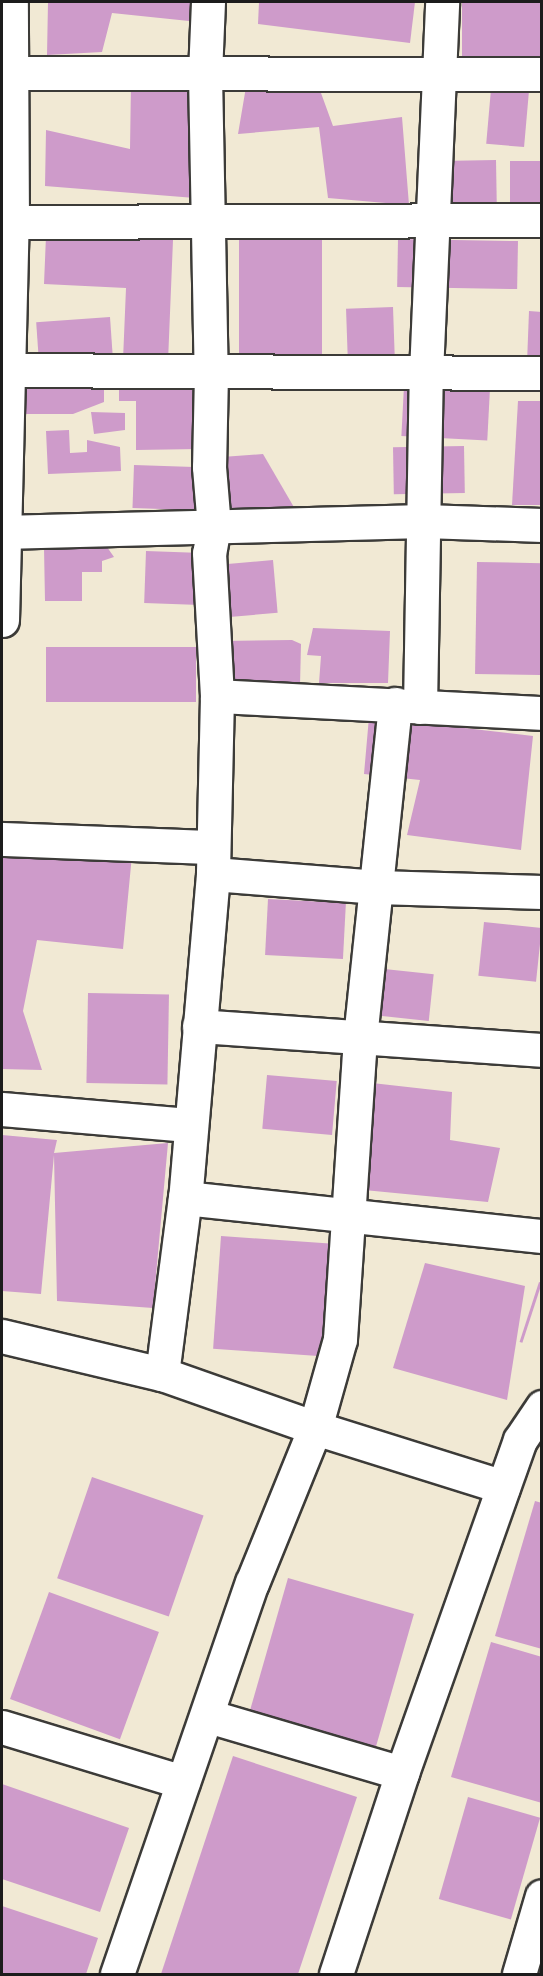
<!DOCTYPE html>
<style>
body{margin:0}
#map{position:relative;width:543px;height:1976px;overflow:hidden;background:#f1e9d4;font-family:Delius,sans-serif}
div>[style]{position:absolute}
.building>*{inset:0;background:#ce9bca;transform-origin:0 0}
.roads{filter:drop-shadow(2px 0 #3c3b38) drop-shadow(-2px 0 #3c3b38) drop-shadow(0 2px #3c3b38) drop-shadow(0 -2px #3c3b38)}
.street>*{height:33px;margin:-16.5px;padding:0 16.5px;transform-origin:16.5px;border-radius:16.5px;background:#fff}
span{translate:-50% -50%;white-space:nowrap;text-align:center;line-height:1.15;-webkit-text-stroke:6px #f6f6f2;paint-order:stroke}
.frame{position:absolute;inset:0;border:3px solid #1c1c1c;pointer-events:none}
</style>
<div id="map">
<div class="building">
<i style="clip-path:polygon(48px 2px,191px 2px,189px 21px,112px 13px,102px 52px,47px 55px)"></i>
<i style="clip-path:polygon(259px 2px,415px 2px,410px 43px,258px 24px)"></i>
<i style="left:462px;top:2px;width:80px;height:60px"></i>
<i style="clip-path:polygon(247px 81px,321px 93px,333px 126px,402px 117px,409px 205px,328px 198px,319px 127px,238px 134px)"></i>
<i style="clip-path:polygon(131px 82px,196px 84px,195px 198px,45px 186px,46px 130px,130px 149px)"></i>
<i style="left:491px;top:89px;width:38px;height:55px;rotate:5deg"></i>
<i style="left:496px;top:160px;width:48px;height:69px;rotate:89deg"></i>
<i style="left:510px;top:161px;width:32px;height:51px"></i>
<i style="left:239px;top:231px;width:83px;height:128px"></i>
<i style="clip-path:polygon(46px 236px,173px 240px,168px 362px,123px 360px,126px 288px,44px 284px)"></i>
<i style="left:398px;top:239px;width:120px;height:48px;rotate:1deg"></i>
<i style="left:393px;top:307px;width:53px;height:47px;rotate:88deg"></i>
<i style="clip-path:polygon(529px 311px,542px 312px,542px 364px,527px 363px)"></i>
<i style="left:110px;top:317px;width:45px;height:74px;rotate:86deg"></i>
<i style="clip-path:polygon(18px 384px,104px 386px,104px 402px,73px 414px,8px 414px)"></i>
<i style="left:404px;top:386px;width:86px;height:50px;rotate:3deg"></i>
<i style="clip-path:polygon(119px 387px,200px 387px,199px 449px,136px 450px,136px 401px,119px 401px)"></i>
<i style="clip-path:polygon(518px 401px,542px 401px,542px 505px,512px 505px)"></i>
<i style="clip-path:polygon(91px 412px,125px 413px,125px 430px,94px 434px)"></i>
<i style="clip-path:polygon(69px 430px,70px 453px,87px 452px,87px 440px,120px 447px,121px 471px,48px 474px,46px 431px)"></i>
<i style="left:464px;top:446px;width:47px;height:71px;rotate:89deg"></i>
<i style="clip-path:polygon(263px 454px,295px 509px,223px 509px,222px 457px)"></i>
<i style="left:134px;top:465px;width:75px;height:43px;rotate:2deg"></i>
<i style="clip-path:polygon(107px 547px,114px 557px,102px 561px,102px 572px,82px 572px,82px 601px,45px 601px,44px 548px)"></i>
<i style="left:146px;top:551px;width:63px;height:52px;rotate:2deg"></i>
<i style="left:273px;top:560px;width:53px;height:57px;rotate:85deg"></i>
<i style="left:477px;top:562px;width:65px;height:112px;rotate:1deg"></i>
<i style="clip-path:polygon(313px 628px,390px 631px,388px 683px,319px 683px,321px 656px,307px 655px)"></i>
<i style="clip-path:polygon(292px 640px,301px 644px,300px 685px,223px 685px,221px 641px)"></i>
<i style="left:196px;top:647px;width:55px;height:150px;rotate:90deg"></i>
<i style="clip-path:polygon(369px 717px,533px 736px,521px 850px,407px 835px,420px 780px,364px 774px)"></i>
<i style="clip-path:polygon(2px 851px,132px 855px,123px 949px,37px 940px,23px 1011px,42px 1070px,2px 1069px)"></i>
<i style="left:268px;top:899px;width:78px;height:56px;rotate:3deg"></i>
<i style="left:484px;top:922px;width:58px;height:54px;rotate:6deg"></i>
<i style="left:375px;top:968px;width:59px;height:47px;rotate:6deg"></i>
<i style="left:88px;top:993px;width:81px;height:90px;rotate:1deg"></i>
<i style="left:267px;top:1075px;width:70px;height:54px;rotate:5deg"></i>
<i style="clip-path:polygon(372px 1083px,452px 1092px,450px 1140px,500px 1148px,488px 1202px,333px 1187px,340px 1138px)"></i>
<i style="clip-path:polygon(2px 1135px,57px 1140px,54px 1153px,168px 1143px,153px 1308px,57px 1301px,54px 1155px,41px 1294px,2px 1291px)"></i>
<i style="left:221px;top:1236px;width:116px;height:113px;rotate:4deg"></i>
<i style="clip-path:polygon(425px 1263px,525px 1286px,507px 1400px,393px 1368px)"></i>
<i style="left:539px;top:1282px;width:3px;height:63px;rotate:18deg"></i>
<i style="left:92px;top:1477px;width:118px;height:107px;rotate:19deg"></i>
<i style="clip-path:polygon(535px 1501px,542px 1503px,542px 1649px,495px 1636px)"></i>
<i style="left:288px;top:1578px;width:131px;height:140px;rotate:16deg"></i>
<i style="left:49px;top:1592px;width:117px;height:114px;rotate:20deg"></i>
<i style="clip-path:polygon(491px 1642px,542px 1657px,542px 1803px,451px 1777px)"></i>
<i style="clip-path:polygon(233px 1756px,357px 1797px,298px 1974px,161px 1974px)"></i>
<i style="clip-path:polygon(2px 1784px,129px 1828px,100px 1912px,2px 1879px)"></i>
<i style="left:468px;top:1797px;width:75px;height:106px;rotate:16deg"></i>
<i style="clip-path:polygon(2px 1906px,98px 1938px,86px 1974px,2px 1974px)"></i>
</div>
<div class="roads">
<div class="street">
<i style="left:208px;top:2px;width:72px;rotate:92.4deg"></i>
<i style="left:205px;top:74px;width:299px;rotate:88.9deg"></i>
<i style="left:211px;top:373px;width:94px;rotate:91.2deg"></i>
<i style="left:209px;top:467px;width:59px;rotate:85.2deg"></i>
<i style="left:214px;top:526px;width:27px;rotate:100deg"></i>
<i style="left:209px;top:553px;width:143px;rotate:86.8deg"></i>
<i style="left:217px;top:696px;width:178px;rotate:91.3deg"></i>
<i style="left:213px;top:874px;width:325px;rotate:94.9deg"></i>
<i style="left:185px;top:1198px;width:359px;rotate:6.1deg"></i>
<i style="left:2px;top:73px;width:540px;rotate:0.11deg"></i>
<i style="left:2px;top:222px;width:540px;rotate:-0.21deg"></i>
<i style="left:2px;top:370px;width:540px;rotate:0.32deg"></i>
<i style="left:2px;top:532px;width:422px;rotate:-1.5deg"></i>
<i style="left:424px;top:521px;width:118px;rotate:1.9deg"></i>
<i style="left:2px;top:620px;width:398px;rotate:-88.6deg"></i>
<i style="left:12px;top:222px;width:220px;rotate:-90.3deg"></i>
<i style="left:217px;top:696px;width:325px;rotate:3deg"></i>
<i style="left:420px;top:707px;width:334px;rotate:-89deg"></i>
<i style="left:426px;top:373px;width:371px;rotate:-87.5deg"></i>
<i style="left:2px;top:839px;width:209px;rotate:2.2deg"></i>
<i style="left:213px;top:874px;width:165px;rotate:4.5deg"></i>
<i style="left:377px;top:887px;width:165px;rotate:1.7deg"></i>
<i style="left:199px;top:1026px;width:344px;rotate:4deg"></i>
<i style="left:2px;top:1109px;width:188px;rotate:4.9deg"></i>
<i style="left:2px;top:1336px;width:164px;rotate:13.4deg"></i>
<i style="left:162px;top:1374px;width:162px;rotate:19.4deg"></i>
<i style="left:315px;top:1428px;width:197px;rotate:17.4deg"></i>
<i style="left:162px;top:1374px;width:177px;rotate:-82.6deg"></i>
<i style="left:208px;top:1716px;width:202px;rotate:16.4deg"></i>
<i style="left:2px;top:1727px;width:189px;rotate:16.9deg"></i>
<i style="left:117px;top:1974px;width:414px;rotate:-71deg"></i>
<i style="left:252px;top:1583px;width:167px;rotate:-67.9deg"></i>
<i style="left:315px;top:1428px;width:92px;rotate:-74.3deg"></i>
<i style="left:340px;top:1339px;width:302px;rotate:-86.2deg"></i>
<i style="left:360px;top:1038px;width:336px;rotate:-84deg"></i>
<i style="left:336px;top:1974px;width:212px;rotate:-71.8deg"></i>
<i style="left:402px;top:1773px;width:353px;rotate:-70.5deg"></i>
<i style="left:520px;top:1440px;width:40px;rotate:-56deg"></i>
<i style="left:519px;top:1974px;width:81px;rotate:-73.6deg"></i>
</div>
</div>
<div class="frame"></div>
</div>
